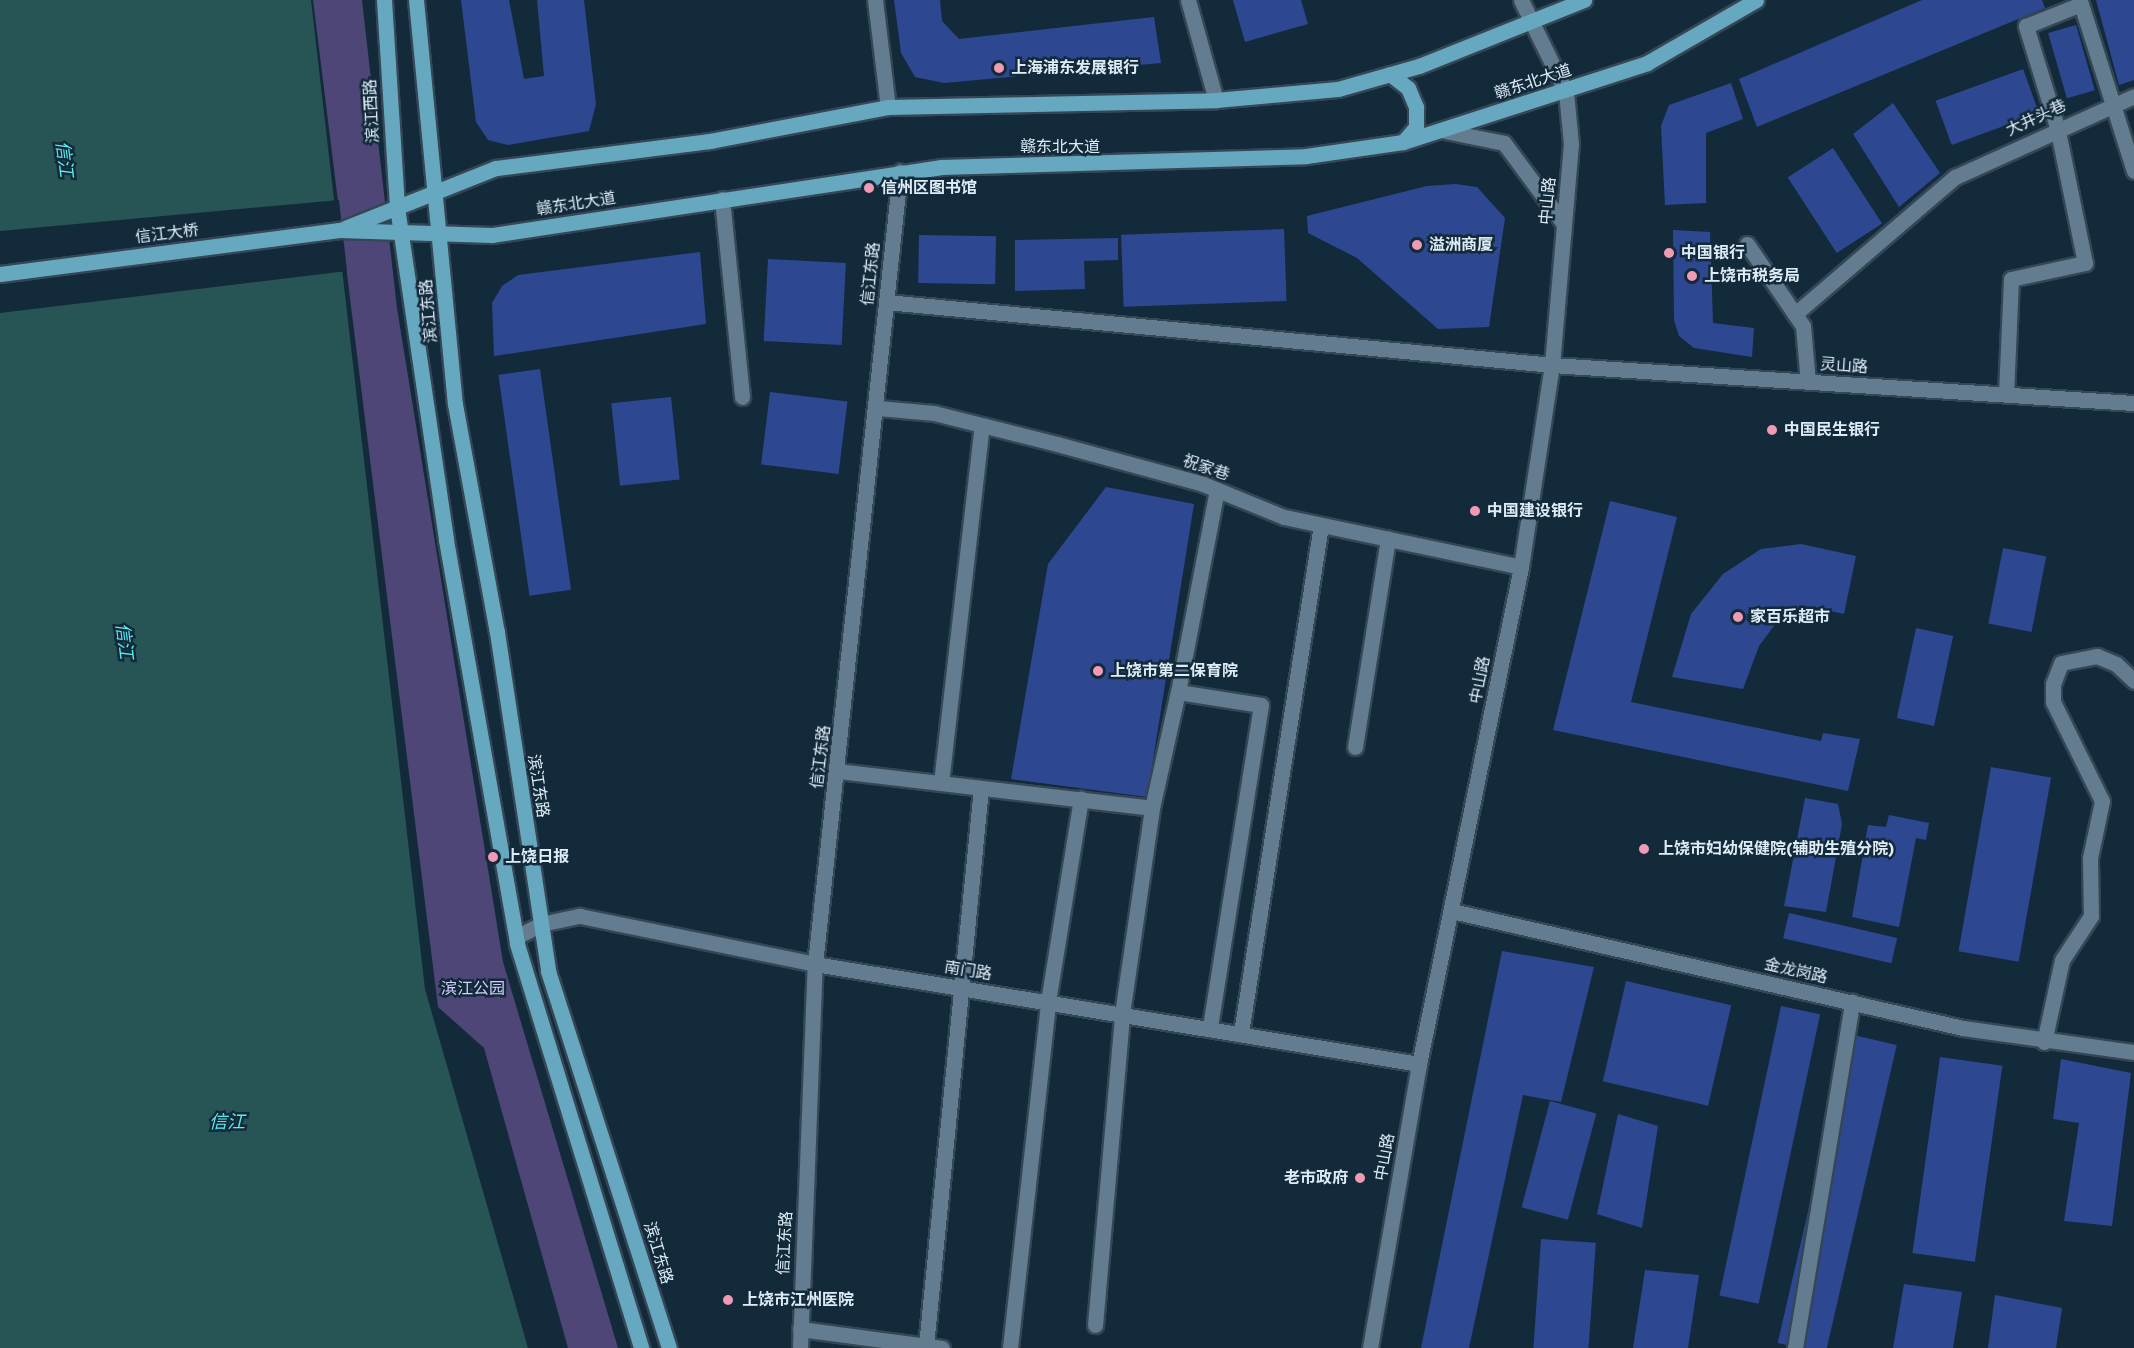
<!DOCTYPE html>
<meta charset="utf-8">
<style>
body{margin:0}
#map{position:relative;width:2134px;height:1348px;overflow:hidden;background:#132a3b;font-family:"Work Sans","Noto Sans SC",sans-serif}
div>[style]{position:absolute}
.green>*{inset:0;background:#4d4676}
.water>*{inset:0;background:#275454}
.pier>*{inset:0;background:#132a3b}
.building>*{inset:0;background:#2d4891;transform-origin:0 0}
.roads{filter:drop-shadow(2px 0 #354654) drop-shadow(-2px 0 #354654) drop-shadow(0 2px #354654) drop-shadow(0 -2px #354654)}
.minor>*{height:15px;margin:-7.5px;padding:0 7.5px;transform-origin:7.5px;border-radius:7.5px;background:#637c90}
.major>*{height:15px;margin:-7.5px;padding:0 7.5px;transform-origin:7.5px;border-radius:7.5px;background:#67a8c1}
.dots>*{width:16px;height:16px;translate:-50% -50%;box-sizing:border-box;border:3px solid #132a3b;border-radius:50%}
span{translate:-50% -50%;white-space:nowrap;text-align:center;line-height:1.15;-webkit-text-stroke:5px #132a3b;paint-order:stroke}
.poi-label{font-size:16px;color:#deecf7;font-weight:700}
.left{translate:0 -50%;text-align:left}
.right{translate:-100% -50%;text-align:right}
.street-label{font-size:16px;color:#deecf7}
.park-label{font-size:16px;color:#d4d0fd}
.water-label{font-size:18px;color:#5aecee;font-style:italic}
</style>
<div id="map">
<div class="green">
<i style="clip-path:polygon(313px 0,362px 0,397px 308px,503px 962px,618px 1348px,568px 1348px,484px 1048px,438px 1007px)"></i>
</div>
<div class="water">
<i style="clip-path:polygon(0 0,311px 0,425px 989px,528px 1348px,0 1348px)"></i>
</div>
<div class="pier">
<i style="clip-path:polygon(339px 200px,347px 271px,0 313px,0 231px)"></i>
</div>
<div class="building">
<i style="clip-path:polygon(461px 0,509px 0,524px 79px,544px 76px,537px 0,584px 0,596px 104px,589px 131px,508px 145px,488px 140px,476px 122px)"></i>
<i style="clip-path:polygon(894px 0,940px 0,942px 21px,959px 39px,1154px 17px,1161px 63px,944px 83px,915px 77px,901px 53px)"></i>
<i style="clip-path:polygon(1233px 0,1301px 0,1308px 24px,1245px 42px)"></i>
<i style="clip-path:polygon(1922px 0,2042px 0,2045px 8px,1757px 127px,1739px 79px)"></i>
<i style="clip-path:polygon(2096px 0,2134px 0,2134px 80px,2119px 85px)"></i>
<i style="left:2076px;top:25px;width:68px;height:29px;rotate:74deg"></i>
<i style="left:2023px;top:69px;width:47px;height:93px;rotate:70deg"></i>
<i style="clip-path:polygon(1731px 83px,1743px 119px,1706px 133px,1706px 203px,1665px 205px,1661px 126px,1669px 105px)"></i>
<i style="clip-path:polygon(1893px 103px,1940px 173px,1899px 207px,1853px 134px)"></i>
<i style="left:1833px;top:148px;width:90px;height:54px;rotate:57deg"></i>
<i style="clip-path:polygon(1455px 184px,1477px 187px,1505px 218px,1489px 327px,1438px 329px,1357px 258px,1308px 233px,1307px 216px,1427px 186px)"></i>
<i style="left:1284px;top:229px;width:72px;height:163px;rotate:88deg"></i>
<i style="clip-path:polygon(1673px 230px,1710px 232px,1713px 323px,1754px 328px,1752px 357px,1694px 348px,1679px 336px,1674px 320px)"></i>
<i style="left:919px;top:235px;width:77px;height:48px;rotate:1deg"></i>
<i style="clip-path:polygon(1118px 238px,1118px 260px,1084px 261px,1085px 289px,1015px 291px,1015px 240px)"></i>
<i style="clip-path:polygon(700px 252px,706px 324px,494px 356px,492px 303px,502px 286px,518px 275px)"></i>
<i style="left:768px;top:259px;width:78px;height:82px;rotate:3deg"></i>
<i style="left:540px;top:369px;width:223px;height:42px;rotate:82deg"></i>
<i style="left:770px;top:392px;width:78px;height:73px;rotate:7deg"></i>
<i style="left:671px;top:397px;width:83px;height:60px;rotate:84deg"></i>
<i style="clip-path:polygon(1106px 487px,1194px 504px,1147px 797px,1011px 779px,1048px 564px)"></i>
<i style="clip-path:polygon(1610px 501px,1677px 517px,1631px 702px,1821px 741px,1823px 733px,1860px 739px,1848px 791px,1553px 730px)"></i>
<i style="clip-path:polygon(1801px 544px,1856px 556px,1844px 614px,1813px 607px,1779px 619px,1759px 646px,1743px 689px,1672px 677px,1691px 614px,1723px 574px,1761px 549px)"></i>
<i style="left:2003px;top:548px;width:44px;height:77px;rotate:11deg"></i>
<i style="left:1916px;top:628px;width:38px;height:92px;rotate:12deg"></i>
<i style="left:1991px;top:767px;width:61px;height:187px;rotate:10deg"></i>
<i style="clip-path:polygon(1805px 798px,1838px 804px,1842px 824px,1826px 912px,1784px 906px)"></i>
<i style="clip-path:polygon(1889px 815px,1929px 823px,1926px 840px,1916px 838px,1899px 927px,1852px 917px,1868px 825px,1886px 827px)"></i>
<i style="left:1789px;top:913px;width:111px;height:26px;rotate:13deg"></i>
<i style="clip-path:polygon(1502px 951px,1594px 967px,1561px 1102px,1523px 1095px,1469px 1348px,1421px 1348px)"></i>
<i style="left:1626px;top:981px;width:108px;height:103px;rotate:13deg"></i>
<i style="left:1781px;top:1006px;width:40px;height:296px;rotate:12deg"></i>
<i style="left:1849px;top:1034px;width:49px;height:317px;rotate:13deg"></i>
<i style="left:1940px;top:1057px;width:63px;height:198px;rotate:8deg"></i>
<i style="clip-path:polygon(2061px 1059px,2131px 1073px,2112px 1226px,2064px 1221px,2079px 1123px,2053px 1119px)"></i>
<i style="left:1550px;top:1101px;width:48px;height:110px;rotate:15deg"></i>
<i style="clip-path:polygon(1618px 1114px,1658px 1126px,1642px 1228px,1597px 1214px)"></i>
<i style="left:1541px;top:1239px;width:55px;height:110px;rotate:4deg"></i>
<i style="clip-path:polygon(1645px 1270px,1699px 1275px,1688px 1348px,1633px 1348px)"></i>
<i style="clip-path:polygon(1904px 1284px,1962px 1292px,1953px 1348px,1893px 1348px)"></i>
<i style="clip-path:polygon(1995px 1295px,2062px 1308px,2056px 1348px,1988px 1348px)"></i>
</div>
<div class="roads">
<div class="minor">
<i style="left:875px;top:0;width:108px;rotate:83.1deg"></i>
<i style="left:1188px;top:0;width:104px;rotate:74.4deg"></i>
<i style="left:1445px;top:131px;width:60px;rotate:11.5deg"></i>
<i style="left:1504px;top:143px;width:101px;rotate:53.5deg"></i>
<i style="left:722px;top:199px;width:199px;rotate:84.2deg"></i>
<i style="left:1747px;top:244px;width:99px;rotate:55.7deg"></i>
<i style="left:1803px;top:326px;width:56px;rotate:84.9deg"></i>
<i style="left:886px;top:302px;width:669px;rotate:5.4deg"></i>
<i style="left:1552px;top:365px;width:583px;rotate:3.74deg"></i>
<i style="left:1795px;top:314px;width:211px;rotate:-40.6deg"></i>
<i style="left:1955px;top:177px;width:196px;rotate:-24.3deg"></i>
<i style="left:2006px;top:394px;width:115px;rotate:-87.5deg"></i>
<i style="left:2011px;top:279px;width:76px;rotate:-12.2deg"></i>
<i style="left:2085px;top:263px;width:139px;rotate:-101.6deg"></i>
<i style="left:2057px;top:127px;width:106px;rotate:-107.1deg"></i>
<i style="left:2026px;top:26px;width:59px;rotate:-21.8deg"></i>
<i style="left:2081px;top:4px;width:175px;rotate:72.4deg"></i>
<i style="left:878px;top:408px;width:56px;rotate:5.1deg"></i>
<i style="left:934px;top:413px;width:127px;rotate:14.1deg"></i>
<i style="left:1057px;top:444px;width:151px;rotate:15.3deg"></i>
<i style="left:1203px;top:484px;width:87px;rotate:22.2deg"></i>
<i style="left:1284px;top:517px;width:242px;rotate:11.9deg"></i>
<i style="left:1178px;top:692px;width:206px;rotate:-79.1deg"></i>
<i style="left:1355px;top:747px;width:211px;rotate:-81deg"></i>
<i style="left:838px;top:771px;width:316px;rotate:6.7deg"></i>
<i style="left:941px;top:783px;width:360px;rotate:-83.5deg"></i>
<i style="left:1452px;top:911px;width:524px;rotate:12.9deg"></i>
<i style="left:1963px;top:1028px;width:173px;rotate:8deg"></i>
<i style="left:516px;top:937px;width:28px;rotate:-27deg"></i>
<i style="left:541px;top:924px;width:40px;rotate:-12deg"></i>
<i style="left:580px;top:916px;width:240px;rotate:11.5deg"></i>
<i style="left:815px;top:964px;width:612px;rotate:9.4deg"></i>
<i style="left:1241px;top:1033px;width:514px;rotate:-81.05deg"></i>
<i style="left:2044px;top:1042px;width:84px;rotate:-77.6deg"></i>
<i style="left:2062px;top:960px;width:53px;rotate:-56.6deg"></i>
<i style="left:2091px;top:916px;width:58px;rotate:-91deg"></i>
<i style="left:2090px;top:858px;width:58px;rotate:-78.1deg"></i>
<i style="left:2102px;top:801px;width:110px;rotate:-116.3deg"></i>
<i style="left:2053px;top:702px;width:18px;rotate:-90deg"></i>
<i style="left:2053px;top:684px;width:22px;rotate:-69deg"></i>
<i style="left:2061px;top:663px;width:37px;rotate:-11deg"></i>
<i style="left:2097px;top:656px;width:21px;rotate:23deg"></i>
<i style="left:2116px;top:664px;width:25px;rotate:43deg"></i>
<i style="left:1095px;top:1325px;width:312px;rotate:-85deg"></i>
<i style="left:1122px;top:1014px;width:208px;rotate:-81.7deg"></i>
<i style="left:1152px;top:808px;width:119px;rotate:-77.4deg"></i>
<i style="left:1178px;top:692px;width:84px;rotate:8.9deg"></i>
<i style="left:1261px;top:705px;width:327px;rotate:99deg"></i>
<i style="left:800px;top:1329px;width:143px;rotate:7.6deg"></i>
<i style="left:926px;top:1346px;width:561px;rotate:-84.37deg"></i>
<i style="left:800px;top:1348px;width:384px;rotate:-87.8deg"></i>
<i style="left:815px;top:964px;width:797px;rotate:-83.87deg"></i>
<i style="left:1010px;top:1348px;width:348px;rotate:-83.7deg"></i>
<i style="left:1048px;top:1002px;width:206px;rotate:-80.8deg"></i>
<i style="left:1370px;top:1348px;width:288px;rotate:-80.2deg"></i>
<i style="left:1419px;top:1064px;width:507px;rotate:-78.4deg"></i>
<i style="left:1521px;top:567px;width:204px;rotate:-81.3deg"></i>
<i style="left:1552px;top:365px;width:222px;rotate:-85.1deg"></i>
<i style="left:1571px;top:144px;width:52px;rotate:-95.5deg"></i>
<i style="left:1566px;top:92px;width:102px;rotate:-116.1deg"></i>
<i style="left:1795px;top:1348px;width:351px;rotate:-80.6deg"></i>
</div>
<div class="major">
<i style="left:384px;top:0;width:207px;rotate:86.4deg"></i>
<i style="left:397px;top:207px;width:337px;rotate:81.6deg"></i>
<i style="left:446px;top:540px;width:410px;rotate:80deg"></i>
<i style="left:517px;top:944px;width:423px;rotate:72.9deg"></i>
<i style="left:416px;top:0;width:406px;rotate:84.5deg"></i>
<i style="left:455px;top:404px;width:232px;rotate:79.6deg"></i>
<i style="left:497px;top:632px;width:343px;rotate:81.4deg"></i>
<i style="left:548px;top:971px;width:396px;rotate:72.2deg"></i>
<i style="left:1390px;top:74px;width:23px;rotate:38deg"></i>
<i style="left:1408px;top:88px;width:21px;rotate:67deg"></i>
<i style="left:1416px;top:107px;width:20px;rotate:90deg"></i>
<i style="left:1416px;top:127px;width:20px;rotate:131deg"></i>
<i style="left:345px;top:228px;width:162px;rotate:-21.7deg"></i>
<i style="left:496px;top:168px;width:216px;rotate:-7.2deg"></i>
<i style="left:710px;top:141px;width:181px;rotate:-10.8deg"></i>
<i style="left:888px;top:107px;width:328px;rotate:-1.2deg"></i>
<i style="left:1216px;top:100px;width:122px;rotate:-5.2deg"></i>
<i style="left:1338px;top:89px;width:84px;rotate:-15.9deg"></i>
<i style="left:1419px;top:66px;width:178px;rotate:-21.8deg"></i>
<i style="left:0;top:274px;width:342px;rotate:-7.4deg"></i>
<i style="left:339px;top:230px;width:153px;rotate:1.9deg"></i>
<i style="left:492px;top:235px;width:454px;rotate:-8.6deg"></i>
<i style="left:941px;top:167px;width:365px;rotate:-1.7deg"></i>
<i style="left:1306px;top:156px;width:98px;rotate:-8.2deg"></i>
<i style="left:1403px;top:142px;width:256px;rotate:-17.9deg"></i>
<i style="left:1647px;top:63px;width:126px;rotate:-30deg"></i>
</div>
</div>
<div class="dots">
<i style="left:999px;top:68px;background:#f09ab6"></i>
<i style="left:869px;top:188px;background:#f09ab6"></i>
<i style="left:1417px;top:245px;background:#f09ab6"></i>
<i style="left:1669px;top:253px;background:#f09ab6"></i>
<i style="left:1692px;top:276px;background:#f09ab6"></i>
<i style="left:1772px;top:430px;background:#f09ab6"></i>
<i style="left:1475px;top:511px;background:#f09ab6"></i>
<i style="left:1738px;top:617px;background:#f09ab6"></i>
<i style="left:1098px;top:671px;background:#f09ab6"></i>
<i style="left:1644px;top:849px;background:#f09ab6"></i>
<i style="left:493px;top:857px;background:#f09ab6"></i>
<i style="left:1360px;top:1178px;background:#f09ab6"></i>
<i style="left:728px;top:1300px;background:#f09ab6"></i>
</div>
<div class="poi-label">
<span class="left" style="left:1011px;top:68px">上海浦东发展银行</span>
<span class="left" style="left:881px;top:188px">信州区图书馆</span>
<span class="left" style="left:1429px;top:245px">溢洲商厦</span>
<span class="left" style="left:1681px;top:253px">中国银行</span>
<span class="left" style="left:1704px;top:276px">上饶市税务局</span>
<span class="left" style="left:1784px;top:430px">中国民生银行</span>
<span class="left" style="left:1487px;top:511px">中国建设银行</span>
<span class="left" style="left:1750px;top:617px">家百乐超市</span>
<span class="left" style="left:1110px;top:671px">上饶市第二保育院</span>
<span class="left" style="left:1658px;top:849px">上饶市妇幼保健院(辅助生殖分院)</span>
<span class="left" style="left:505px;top:857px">上饶日报</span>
<span class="right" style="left:1348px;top:1178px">老市政府</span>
<span class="left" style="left:742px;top:1300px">上饶市江州医院</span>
</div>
<div class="street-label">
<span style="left:1533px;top:82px;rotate:-18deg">赣东北大道</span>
<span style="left:372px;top:111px;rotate:-93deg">滨江西路</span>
<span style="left:2036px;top:118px;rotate:-25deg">大井头巷</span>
<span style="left:1060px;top:147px">赣东北大道</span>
<span style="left:1548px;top:201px;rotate:-85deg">中山路</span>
<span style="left:576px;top:204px;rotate:-9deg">赣东北大道</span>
<span style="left:167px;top:234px;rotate:-7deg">信江大桥</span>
<span style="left:871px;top:274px;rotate:-84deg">信江东路</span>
<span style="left:429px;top:311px;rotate:-95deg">滨江东路</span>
<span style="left:1844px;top:366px;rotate:4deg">灵山路</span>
<span style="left:1206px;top:468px;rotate:18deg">祝家巷</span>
<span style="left:1480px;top:680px;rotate:-79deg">中山路</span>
<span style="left:821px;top:757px;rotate:-83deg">信江东路</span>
<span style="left:538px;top:786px;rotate:81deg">滨江东路</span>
<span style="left:968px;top:971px;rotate:9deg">南门路</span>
<span style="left:1796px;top:971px;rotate:13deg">金龙岗路</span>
<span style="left:1385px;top:1157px;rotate:-80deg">中山路</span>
<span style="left:785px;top:1243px;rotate:-87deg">信江东路</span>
<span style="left:658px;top:1253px;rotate:73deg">滨江东路</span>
</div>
<div class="park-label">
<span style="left:473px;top:989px">滨江公园</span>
</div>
<div class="water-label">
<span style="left:64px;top:159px;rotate:83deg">信江</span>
<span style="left:124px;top:641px;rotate:83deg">信江</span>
<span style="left:227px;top:1122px">信江</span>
</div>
</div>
